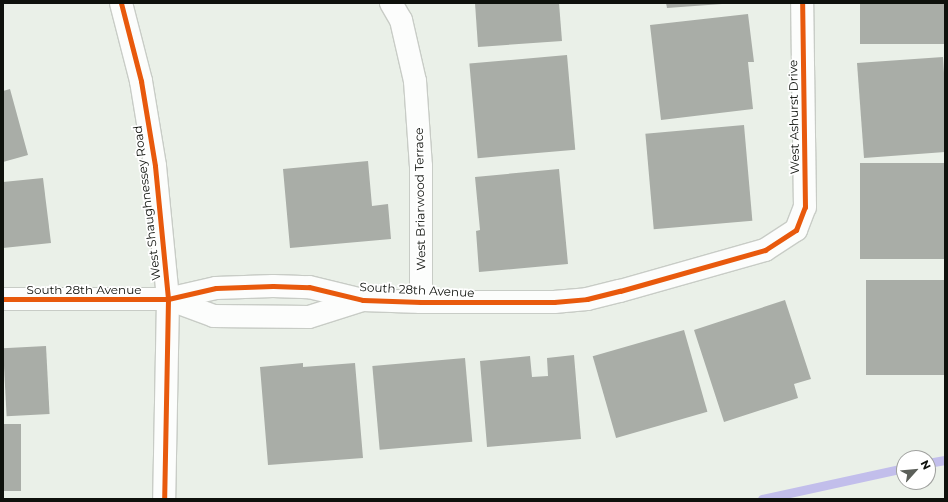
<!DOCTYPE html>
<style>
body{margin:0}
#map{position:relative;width:948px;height:502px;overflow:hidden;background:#eaf0e8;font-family:Montserrat,sans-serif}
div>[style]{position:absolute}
.stream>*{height:9px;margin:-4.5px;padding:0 4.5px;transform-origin:4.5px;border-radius:4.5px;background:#c2beeb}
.building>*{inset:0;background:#a9ada7;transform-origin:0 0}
.roads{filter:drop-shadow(1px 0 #c8ccc6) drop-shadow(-1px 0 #c8ccc6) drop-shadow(0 1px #c8ccc6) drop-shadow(0 -1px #c8ccc6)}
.street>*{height:22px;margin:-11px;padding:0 11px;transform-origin:11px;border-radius:11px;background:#fcfdfc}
.secondary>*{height:22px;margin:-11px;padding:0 11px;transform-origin:11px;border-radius:11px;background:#fcfdfc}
.cycleway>*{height:5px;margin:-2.5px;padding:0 2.5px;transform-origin:2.5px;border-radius:2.5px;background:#e8590c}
span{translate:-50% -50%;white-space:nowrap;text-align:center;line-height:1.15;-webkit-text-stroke:3.5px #fff;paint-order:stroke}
.street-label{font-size:12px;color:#0e110c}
.frame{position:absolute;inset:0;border:4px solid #0e110c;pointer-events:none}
.north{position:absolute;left:896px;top:450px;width:40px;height:40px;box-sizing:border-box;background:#fff;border:1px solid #9fa09e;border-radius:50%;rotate:63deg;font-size:11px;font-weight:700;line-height:16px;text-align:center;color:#0e110c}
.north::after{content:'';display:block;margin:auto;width:14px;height:18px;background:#5b5f59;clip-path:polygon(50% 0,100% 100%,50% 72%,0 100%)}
</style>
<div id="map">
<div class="stream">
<i style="left:928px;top:463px;width:17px;rotate:-10deg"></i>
<i style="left:762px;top:499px;width:145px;rotate:-12.3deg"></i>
</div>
<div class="building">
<i style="clip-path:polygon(475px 3px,559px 3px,562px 41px,478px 47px)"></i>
<i style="clip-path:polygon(666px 3px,722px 3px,722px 4px,667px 8px)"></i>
<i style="left:860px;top:3px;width:85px;height:41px"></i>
<i style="clip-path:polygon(748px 14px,754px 62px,748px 62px,753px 109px,661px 120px,650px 25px)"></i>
<i style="left:567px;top:55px;width:95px;height:98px;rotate:85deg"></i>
<i style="clip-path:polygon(943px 57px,945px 89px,945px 152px,864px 158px,857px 63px)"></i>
<i style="clip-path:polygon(10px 89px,28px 155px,3px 162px,3px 91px)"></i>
<i style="left:744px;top:125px;width:96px;height:99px;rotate:85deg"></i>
<i style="clip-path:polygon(368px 161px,372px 206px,388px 204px,391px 239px,290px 248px,283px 169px)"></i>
<i style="left:945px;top:163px;width:96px;height:85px;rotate:90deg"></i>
<i style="clip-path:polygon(559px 169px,568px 264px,479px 272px,476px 231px,480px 230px,475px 177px)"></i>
<i style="clip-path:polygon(43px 178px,51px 243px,3px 248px,3px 182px)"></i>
<i style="left:945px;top:280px;width:95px;height:79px;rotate:90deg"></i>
<i style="clip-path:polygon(785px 300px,811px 379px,794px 384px,798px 398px,724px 422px,694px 330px)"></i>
<i style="left:684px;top:330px;width:85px;height:95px;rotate:74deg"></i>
<i style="left:46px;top:346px;width:68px;height:43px;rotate:87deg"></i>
<i style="clip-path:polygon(574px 355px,581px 439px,487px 447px,480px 361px,530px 356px,532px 377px,548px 376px,547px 358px)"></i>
<i style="left:465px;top:358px;width:84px;height:93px;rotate:85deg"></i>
<i style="clip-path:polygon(303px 363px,303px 367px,355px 363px,363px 458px,268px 465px,260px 367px)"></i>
<i style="left:3px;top:424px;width:18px;height:67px"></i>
</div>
<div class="roads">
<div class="street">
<i style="left:391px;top:3px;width:20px;rotate:60deg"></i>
<i style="left:401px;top:20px;width:63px;rotate:77.1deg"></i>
<i style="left:415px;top:81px;width:85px;rotate:86deg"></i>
<i style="left:421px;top:166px;width:136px;rotate:90deg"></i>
<i style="left:3px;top:299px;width:165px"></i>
<i style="left:168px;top:299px;width:49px;rotate:-12.9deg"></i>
<i style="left:216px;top:288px;width:57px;rotate:-2deg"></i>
<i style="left:273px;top:286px;width:36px;rotate:2deg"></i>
<i style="left:309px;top:287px;width:56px;rotate:13.5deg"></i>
<i style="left:363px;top:300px;width:58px;rotate:2deg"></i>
<i style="left:421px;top:302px;width:133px"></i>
<i style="left:554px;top:302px;width:33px;rotate:-5deg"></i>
<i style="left:587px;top:299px;width:34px;rotate:-14deg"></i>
<i style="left:620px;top:291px;width:151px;rotate:-15.8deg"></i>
<i style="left:765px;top:250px;width:37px;rotate:-33deg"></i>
<i style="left:796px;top:230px;width:25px;rotate:-69deg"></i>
<i style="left:805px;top:207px;width:204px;rotate:-90.8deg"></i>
<i style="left:168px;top:299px;width:49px;rotate:20.3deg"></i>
<i style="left:214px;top:316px;width:95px;rotate:0.6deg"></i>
<i style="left:309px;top:317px;width:57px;rotate:-17.5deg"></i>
</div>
<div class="secondary">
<i style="left:121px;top:3px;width:81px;rotate:75.6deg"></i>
<i style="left:141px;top:81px;width:86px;rotate:80.6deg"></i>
<i style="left:155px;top:166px;width:134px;rotate:84.4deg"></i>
<i style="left:168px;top:299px;width:200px;rotate:91.1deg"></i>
</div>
</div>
<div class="cycleway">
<i style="left:121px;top:3px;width:81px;rotate:75.6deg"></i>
<i style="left:141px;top:81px;width:86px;rotate:80.6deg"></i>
<i style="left:155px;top:166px;width:134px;rotate:84.4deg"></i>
<i style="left:168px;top:299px;width:200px;rotate:91.1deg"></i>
<i style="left:3px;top:299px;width:165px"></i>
<i style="left:168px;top:299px;width:49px;rotate:-12.9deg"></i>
<i style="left:216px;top:288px;width:57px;rotate:-2deg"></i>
<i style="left:273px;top:286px;width:36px;rotate:2deg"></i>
<i style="left:309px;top:287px;width:56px;rotate:13.5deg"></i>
<i style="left:363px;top:300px;width:58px;rotate:2deg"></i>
<i style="left:421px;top:302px;width:133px"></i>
<i style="left:554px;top:302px;width:33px;rotate:-5deg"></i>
<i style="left:587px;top:299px;width:34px;rotate:-14deg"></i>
<i style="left:620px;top:291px;width:151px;rotate:-15.8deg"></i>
<i style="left:765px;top:250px;width:37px;rotate:-33deg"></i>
<i style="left:796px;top:230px;width:25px;rotate:-69deg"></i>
<i style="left:805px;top:207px;width:204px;rotate:-90.8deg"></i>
</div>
<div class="street-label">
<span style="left:794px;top:117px;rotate:-91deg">West Ashurst Drive</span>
<span style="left:420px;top:199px;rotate:-91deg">West Briarwood Terrace</span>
<span style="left:147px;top:203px;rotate:-97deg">West Shaughnessey Road</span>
<span style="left:84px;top:290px">South 28th Avenue</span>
<span style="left:417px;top:290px;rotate:3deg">South 28th Avenue</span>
</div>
<div class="frame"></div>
<div class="north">N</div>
</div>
